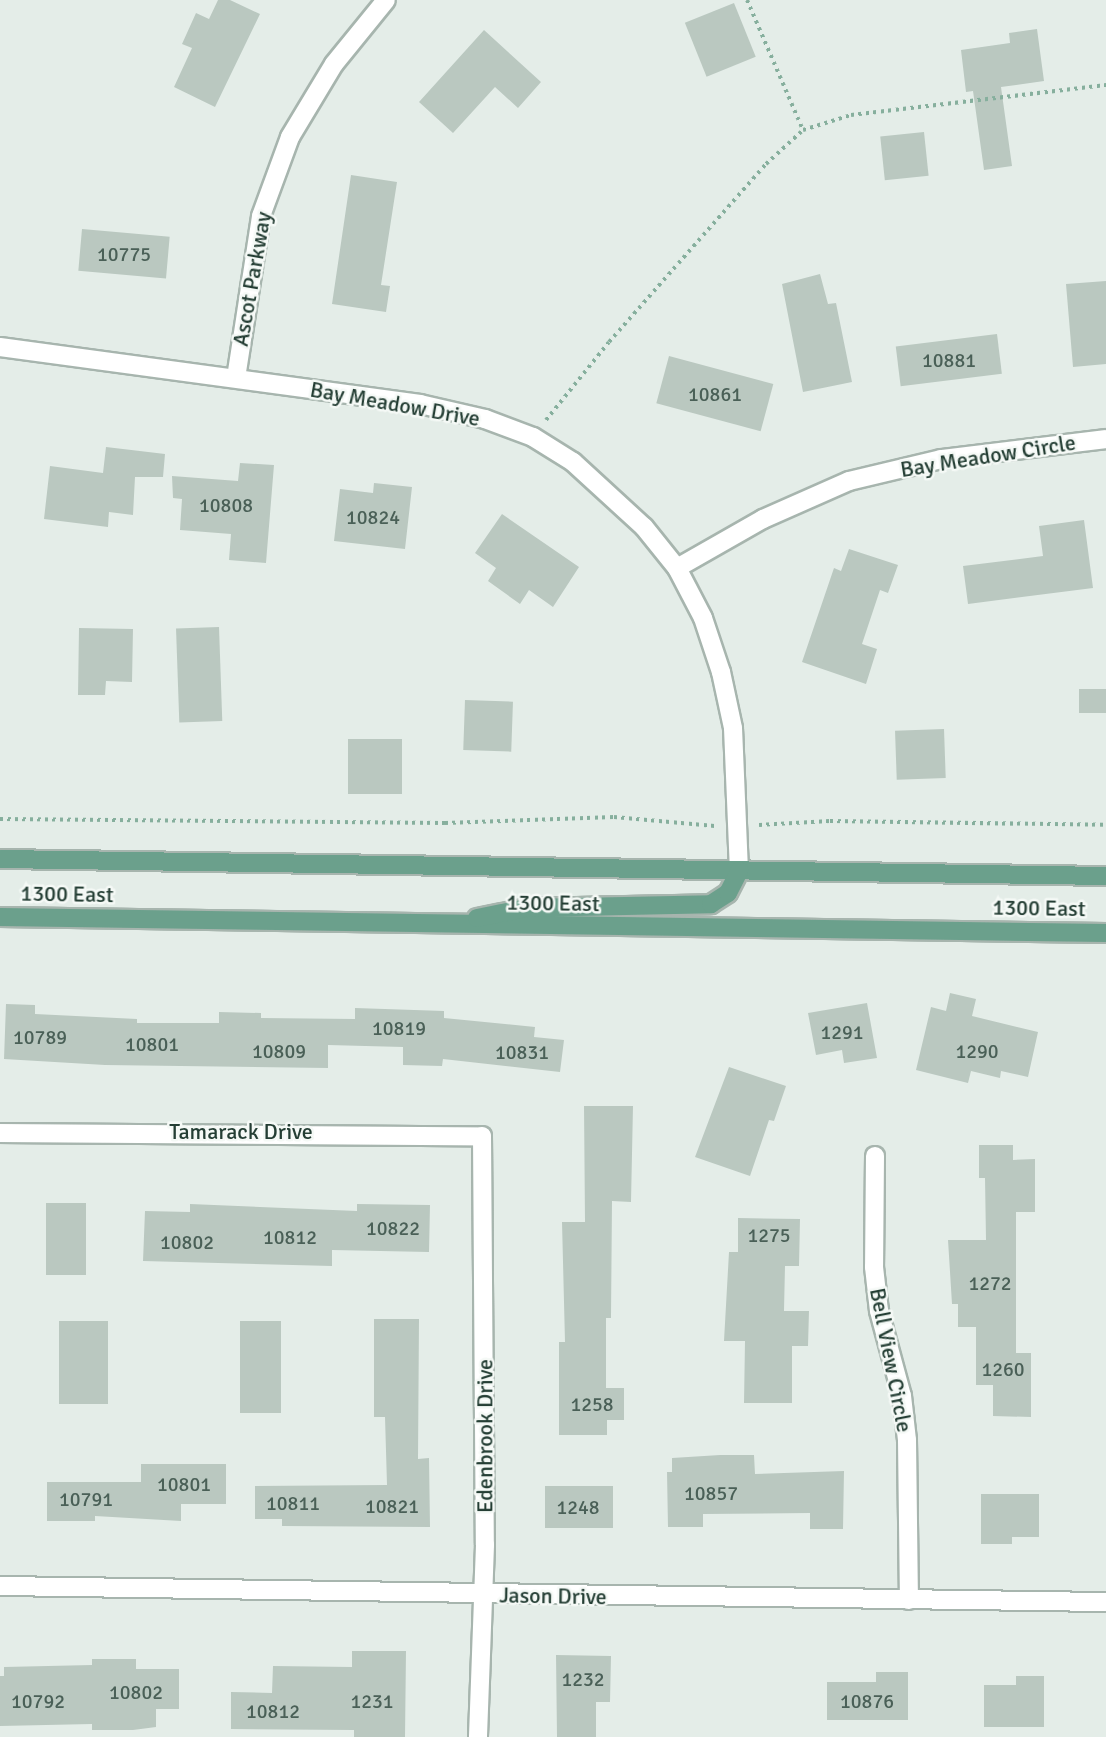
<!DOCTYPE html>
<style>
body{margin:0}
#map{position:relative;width:1106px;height:1737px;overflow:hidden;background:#e4ede8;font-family:Signika,sans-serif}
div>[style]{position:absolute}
.building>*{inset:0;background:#bac8c0;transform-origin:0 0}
.path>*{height:4px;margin-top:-2px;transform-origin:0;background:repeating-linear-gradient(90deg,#86af9d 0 3px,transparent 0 7.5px)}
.roads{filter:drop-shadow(2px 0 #a7b5ae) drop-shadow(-2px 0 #a7b5ae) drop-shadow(0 2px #a7b5ae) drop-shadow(0 -2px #a7b5ae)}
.minor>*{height:18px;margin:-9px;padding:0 9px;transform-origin:9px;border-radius:9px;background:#fff}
.primary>*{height:18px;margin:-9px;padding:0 9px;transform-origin:9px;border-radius:9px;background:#6ba08c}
span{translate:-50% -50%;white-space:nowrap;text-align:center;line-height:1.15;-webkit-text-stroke:5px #f5f9f6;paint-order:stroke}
.number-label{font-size:20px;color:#4a6057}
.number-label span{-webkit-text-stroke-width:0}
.street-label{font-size:22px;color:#243e34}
</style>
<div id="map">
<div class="building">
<i style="clip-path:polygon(218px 0,230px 0,260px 14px,215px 107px,174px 87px,192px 48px,182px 44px,196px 13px,209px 19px)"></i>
<i style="left:734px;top:3px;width:58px;height:53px;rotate:68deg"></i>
<i style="clip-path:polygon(1037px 29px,1044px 81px,1001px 87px,1012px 166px,984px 170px,973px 91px,966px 92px,961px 50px,1010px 43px,1009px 33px)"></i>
<i style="clip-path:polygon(484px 30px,541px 82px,518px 108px,495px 87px,453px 133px,419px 102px)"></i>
<i style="left:924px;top:132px;width:44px;height:44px;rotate:84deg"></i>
<i style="clip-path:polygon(351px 175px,397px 182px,381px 285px,390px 286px,386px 312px,332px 304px)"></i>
<i style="left:82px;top:229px;width:88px;height:42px;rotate:5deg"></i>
<i style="clip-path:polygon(820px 274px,828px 304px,836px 303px,852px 382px,803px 392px,782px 284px)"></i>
<i style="clip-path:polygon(1106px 281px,1106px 364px,1073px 367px,1066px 284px)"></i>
<i style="left:997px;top:334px;width:40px;height:102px;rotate:83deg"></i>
<i style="left:669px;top:356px;width:108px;height:49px;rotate:15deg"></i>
<i style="clip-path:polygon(106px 447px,165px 454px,163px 477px,135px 477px,133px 515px,109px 512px,108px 527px,44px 519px,50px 466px,103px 473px)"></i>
<i style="clip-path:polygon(240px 463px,274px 465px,266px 563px,229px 560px,231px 534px,180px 530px,182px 499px,173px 498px,172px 476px,238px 481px)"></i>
<i style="clip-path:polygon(374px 483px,412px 487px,405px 549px,334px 541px,340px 489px,373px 493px)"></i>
<i style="clip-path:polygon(502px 514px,579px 567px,553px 607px,529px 590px,520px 604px,488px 581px,496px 568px,475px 553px)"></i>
<i style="clip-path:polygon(1084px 520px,1093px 588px,968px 604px,963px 566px,1043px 556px,1039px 526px)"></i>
<i style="clip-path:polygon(849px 549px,898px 565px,888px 593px,880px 590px,862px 644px,877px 649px,866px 684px,802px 662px,834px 568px,841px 571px)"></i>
<i style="left:219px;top:627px;width:94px;height:43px;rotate:88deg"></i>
<i style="clip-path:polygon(79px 628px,133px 629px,132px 682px,106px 681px,105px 695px,78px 695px)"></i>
<i style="left:1106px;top:689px;width:24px;height:27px;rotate:90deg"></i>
<i style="left:465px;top:700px;width:48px;height:50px;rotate:2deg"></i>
<i style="left:944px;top:729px;width:49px;height:49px;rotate:88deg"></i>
<i style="left:402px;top:739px;width:55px;height:54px;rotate:90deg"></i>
<i style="clip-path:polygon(950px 993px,976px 999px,972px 1016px,1038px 1032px,1028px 1077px,1001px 1071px,1000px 1078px,971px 1071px,968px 1083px,916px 1070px,931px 1007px,946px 1011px)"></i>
<i style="clip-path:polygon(867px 1003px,877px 1058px,844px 1063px,842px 1050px,816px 1055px,808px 1013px)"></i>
<i style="clip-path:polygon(6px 1004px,35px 1005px,35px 1014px,137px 1019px,137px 1023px,219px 1023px,219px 1012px,261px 1013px,261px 1018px,355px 1019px,355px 1008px,444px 1011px,444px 1018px,535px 1027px,534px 1037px,564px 1040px,560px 1072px,443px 1059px,442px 1066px,403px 1065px,403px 1047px,328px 1045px,328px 1068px,105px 1065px,4px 1059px)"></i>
<i style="clip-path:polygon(729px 1067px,786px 1086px,774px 1121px,769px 1120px,750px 1176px,695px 1157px)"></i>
<i style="clip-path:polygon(584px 1106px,633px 1106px,631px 1202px,612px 1201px,611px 1318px,606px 1318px,606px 1388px,624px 1388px,624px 1420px,607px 1420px,607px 1435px,559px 1435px,559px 1342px,565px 1342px,562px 1222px,585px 1222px)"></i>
<i style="clip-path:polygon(979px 1145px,1013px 1145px,1013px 1160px,1035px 1159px,1035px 1212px,1016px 1212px,1016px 1353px,1031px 1353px,1031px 1417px,993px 1416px,993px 1385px,976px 1385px,976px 1327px,958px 1327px,958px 1304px,952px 1304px,948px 1240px,986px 1240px,985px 1178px,979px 1178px)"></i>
<i style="left:46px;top:1203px;width:40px;height:72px"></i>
<i style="clip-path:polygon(190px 1204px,357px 1211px,357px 1204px,430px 1205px,429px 1252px,332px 1250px,332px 1266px,143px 1261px,145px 1211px,190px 1212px)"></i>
<i style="clip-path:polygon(738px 1218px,800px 1219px,799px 1266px,785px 1266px,784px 1311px,809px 1311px,808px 1346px,792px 1346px,792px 1403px,744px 1403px,745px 1341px,724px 1341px,729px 1252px,738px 1252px)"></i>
<i style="clip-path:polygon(374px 1319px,419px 1319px,418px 1459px,429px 1458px,430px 1527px,282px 1526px,282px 1519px,255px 1519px,255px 1486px,387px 1485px,385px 1417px,374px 1417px)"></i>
<i style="left:59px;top:1321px;width:49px;height:83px"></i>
<i style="left:240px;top:1321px;width:41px;height:92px"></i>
<i style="clip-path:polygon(720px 1455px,754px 1455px,755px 1474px,844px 1471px,843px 1529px,810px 1529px,810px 1513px,703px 1514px,703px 1527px,668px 1527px,667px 1472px,672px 1472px,672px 1458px)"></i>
<i style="clip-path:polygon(141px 1464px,226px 1464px,226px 1504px,181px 1504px,181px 1521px,95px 1516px,95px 1521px,47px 1521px,47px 1482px,141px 1482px)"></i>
<i style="left:545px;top:1486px;width:68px;height:42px"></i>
<i style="clip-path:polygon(981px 1494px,1039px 1494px,1039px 1537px,1012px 1537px,1012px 1544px,981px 1544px)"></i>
<i style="clip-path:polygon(352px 1651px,406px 1651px,405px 1737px,354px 1737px,354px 1730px,231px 1729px,231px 1692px,272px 1693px,273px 1666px,352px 1667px)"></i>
<i style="clip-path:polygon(556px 1655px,611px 1656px,610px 1702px,596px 1702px,596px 1737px,557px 1737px)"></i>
<i style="clip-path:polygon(92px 1659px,136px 1659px,136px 1669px,179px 1669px,179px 1709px,156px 1709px,156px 1727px,133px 1730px,92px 1730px,92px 1724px,0 1726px,0 1676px,4px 1676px,4px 1667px,92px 1665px)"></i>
<i style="clip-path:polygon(876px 1672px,908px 1672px,908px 1720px,827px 1720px,827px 1682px,876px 1682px)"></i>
<i style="clip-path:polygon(1016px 1676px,1044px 1676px,1044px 1727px,984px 1727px,984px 1685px,1016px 1685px)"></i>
</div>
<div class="path">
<i style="left:747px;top:0;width:142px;rotate:66.7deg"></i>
<i style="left:546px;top:420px;width:100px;rotate:-51.1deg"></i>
<i style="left:609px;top:342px;width:237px;rotate:-48.6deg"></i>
<i style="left:766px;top:164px;width:50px;rotate:-42.6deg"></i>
<i style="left:803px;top:130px;width:50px;rotate:-17.4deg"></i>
<i style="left:851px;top:115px;width:257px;rotate:-6.7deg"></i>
<i style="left:0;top:819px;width:445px;rotate:0.5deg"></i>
<i style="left:445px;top:823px;width:169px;rotate:-2deg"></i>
<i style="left:614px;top:817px;width:101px;rotate:5.1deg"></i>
<i style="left:759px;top:825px;width:71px;rotate:-3.2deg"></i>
<i style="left:830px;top:821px;width:276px;rotate:0.8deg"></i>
</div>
<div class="roads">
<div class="minor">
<i style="left:0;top:347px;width:424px;rotate:7.7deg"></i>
<i style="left:420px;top:404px;width:67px;rotate:13deg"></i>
<i style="left:485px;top:419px;width:51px;rotate:20.6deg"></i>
<i style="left:533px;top:437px;width:47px;rotate:32deg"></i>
<i style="left:573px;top:462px;width:96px;rotate:42.5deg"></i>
<i style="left:644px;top:527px;width:53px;rotate:51.2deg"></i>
<i style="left:677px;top:568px;width:56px;rotate:62.5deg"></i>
<i style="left:703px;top:618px;width:57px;rotate:71.6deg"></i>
<i style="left:721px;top:672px;width:57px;rotate:77.9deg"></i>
<i style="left:733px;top:728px;width:143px;rotate:87.6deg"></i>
<i style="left:236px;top:378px;width:164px;rotate:-81.2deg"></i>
<i style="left:261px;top:216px;width:84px;rotate:-69.8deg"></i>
<i style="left:290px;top:137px;width:85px;rotate:-58.9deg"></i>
<i style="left:334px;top:64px;width:82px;rotate:-50.9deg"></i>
<i style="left:677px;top:568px;width:99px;rotate:-29.7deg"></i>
<i style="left:763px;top:519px;width:94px;rotate:-23.8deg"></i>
<i style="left:849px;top:481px;width:95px;rotate:-13.4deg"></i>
<i style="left:941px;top:459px;width:166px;rotate:-6.9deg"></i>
<i style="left:0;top:1133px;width:482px;rotate:0.4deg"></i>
<i style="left:482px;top:1136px;width:409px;rotate:89.6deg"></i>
<i style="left:485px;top:1545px;width:192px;rotate:92.1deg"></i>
<i style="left:875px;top:1156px;width:111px;rotate:90.5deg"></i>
<i style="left:874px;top:1267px;width:44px;rotate:83.5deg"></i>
<i style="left:879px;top:1311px;width:88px;rotate:74.9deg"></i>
<i style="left:902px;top:1396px;width:44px;rotate:83.5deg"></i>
<i style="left:907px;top:1440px;width:160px;rotate:89.3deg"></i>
<i style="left:0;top:1586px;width:1106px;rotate:0.83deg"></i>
</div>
<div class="primary">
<i style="left:0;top:859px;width:1106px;rotate:0.88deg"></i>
<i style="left:0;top:917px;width:1106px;rotate:0.83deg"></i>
<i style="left:477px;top:918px;width:51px;rotate:-11.3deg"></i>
<i style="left:527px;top:908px;width:184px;rotate:-1.2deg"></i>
<i style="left:711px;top:904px;width:20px;rotate:-33deg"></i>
<i style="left:728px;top:893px;width:25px;rotate:-63deg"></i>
</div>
</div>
<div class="number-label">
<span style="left:124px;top:254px">10775</span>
<span style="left:949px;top:360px">10881</span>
<span style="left:715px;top:394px">10861</span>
<span style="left:226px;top:505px">10808</span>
<span style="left:373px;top:517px">10824</span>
<span style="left:399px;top:1028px">10819</span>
<span style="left:842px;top:1032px">1291</span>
<span style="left:40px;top:1037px">10789</span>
<span style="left:152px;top:1044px">10801</span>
<span style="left:279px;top:1051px">10809</span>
<span style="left:977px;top:1051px">1290</span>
<span style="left:522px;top:1052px">10831</span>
<span style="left:393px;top:1228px">10822</span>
<span style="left:769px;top:1235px">1275</span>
<span style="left:290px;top:1237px">10812</span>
<span style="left:187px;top:1242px">10802</span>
<span style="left:990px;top:1283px">1272</span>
<span style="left:1003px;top:1369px">1260</span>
<span style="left:592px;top:1404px">1258</span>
<span style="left:184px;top:1484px">10801</span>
<span style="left:711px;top:1493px">10857</span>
<span style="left:86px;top:1499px">10791</span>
<span style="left:293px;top:1503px">10811</span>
<span style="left:392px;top:1506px">10821</span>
<span style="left:578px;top:1507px">1248</span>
<span style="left:583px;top:1679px">1232</span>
<span style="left:136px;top:1692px">10802</span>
<span style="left:38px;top:1701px">10792</span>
<span style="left:372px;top:1701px">1231</span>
<span style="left:867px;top:1701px">10876</span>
<span style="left:273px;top:1711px">10812</span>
</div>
<div class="street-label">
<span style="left:252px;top:279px;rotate:-80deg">Ascot Parkway</span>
<span style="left:395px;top:404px;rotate:10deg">Bay Meadow Drive</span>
<span style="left:988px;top:456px;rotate:-9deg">Bay Meadow Circle</span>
<span style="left:67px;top:894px;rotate:1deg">1300 East</span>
<span style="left:553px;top:903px;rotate:1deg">1300 East</span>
<span style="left:1039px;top:908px;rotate:1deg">1300 East</span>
<span style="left:241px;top:1132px">Tamarack Drive</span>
<span style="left:891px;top:1360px;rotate:79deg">Bell View Circle</span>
<span style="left:485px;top:1436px;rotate:-90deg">Edenbrook Drive</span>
<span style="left:553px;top:1596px;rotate:1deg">Jason Drive</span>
</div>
</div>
